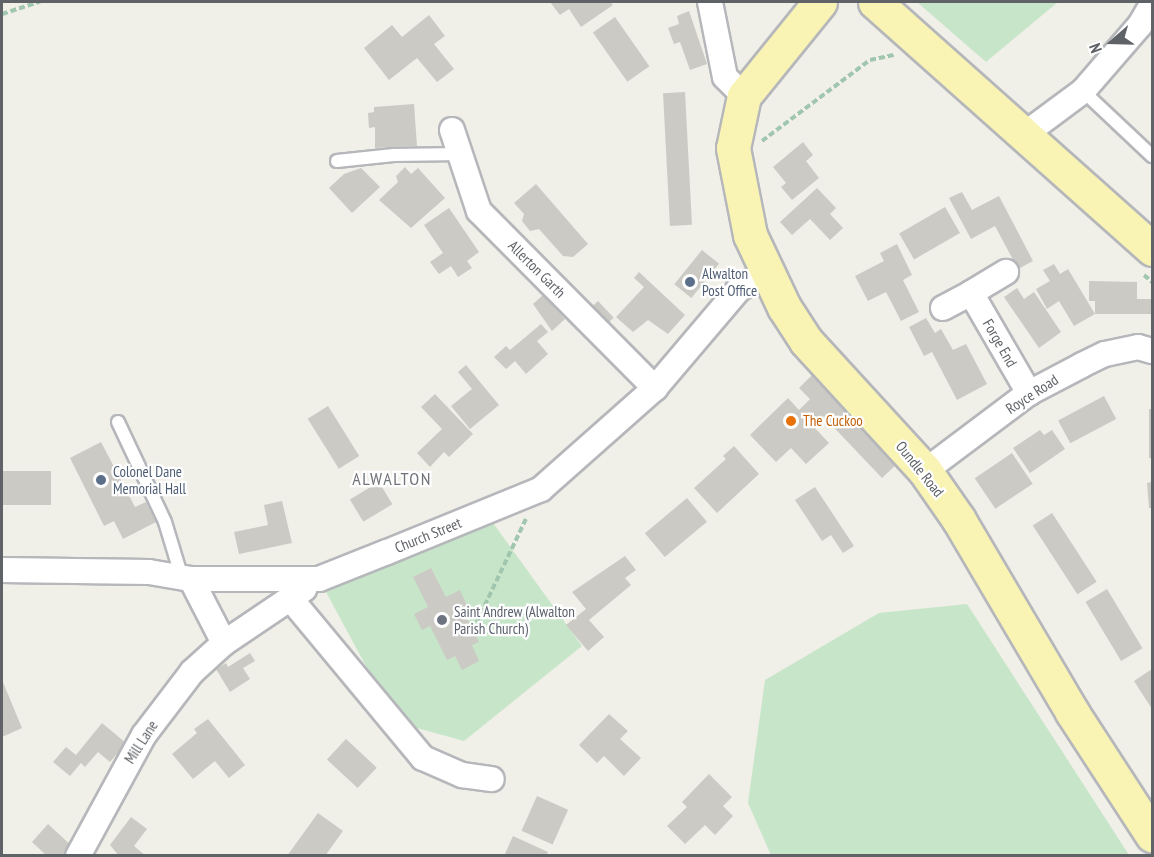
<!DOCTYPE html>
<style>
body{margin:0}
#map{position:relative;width:1154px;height:857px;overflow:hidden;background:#f0efe8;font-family:"PT Sans Narrow",sans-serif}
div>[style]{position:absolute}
.green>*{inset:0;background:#c7e5c9}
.building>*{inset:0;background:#cccac4;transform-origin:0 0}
.path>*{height:4px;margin-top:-2px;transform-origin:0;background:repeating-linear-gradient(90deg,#a0c6ae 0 6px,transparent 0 9px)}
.roads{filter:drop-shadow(2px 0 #b5b7bb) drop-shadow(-2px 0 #b5b7bb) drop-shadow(0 2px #b5b7bb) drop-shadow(0 -2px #b5b7bb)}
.lane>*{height:12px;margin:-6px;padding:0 6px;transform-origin:6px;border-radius:6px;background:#fff}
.street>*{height:24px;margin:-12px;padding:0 12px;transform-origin:12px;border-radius:12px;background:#fff}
.primary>*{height:33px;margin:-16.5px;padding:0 16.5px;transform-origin:16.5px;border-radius:16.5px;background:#f9f3b4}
.dots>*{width:16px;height:16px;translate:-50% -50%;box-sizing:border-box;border:3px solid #fff;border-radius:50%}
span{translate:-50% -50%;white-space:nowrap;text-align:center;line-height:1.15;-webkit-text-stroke:4.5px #fff;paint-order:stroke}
.street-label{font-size:15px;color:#5f6267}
.service-label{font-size:15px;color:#4e5e75}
.left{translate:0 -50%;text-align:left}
.food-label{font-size:15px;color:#c56008}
.worship-label{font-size:15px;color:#5b616d}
.quarter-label{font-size:18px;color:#707479;letter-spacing:1.5px}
.frame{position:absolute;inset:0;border:3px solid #5f6267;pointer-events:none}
.north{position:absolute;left:1082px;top:12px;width:60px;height:60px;-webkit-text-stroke:4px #fff;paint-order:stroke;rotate:250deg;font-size:16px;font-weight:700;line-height:24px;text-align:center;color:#5f6267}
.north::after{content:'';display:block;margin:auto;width:21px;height:27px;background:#5f6267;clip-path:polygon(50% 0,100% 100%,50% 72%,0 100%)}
</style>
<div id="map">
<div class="green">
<i style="clip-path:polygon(917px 2px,1058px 2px,986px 62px)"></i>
<i style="clip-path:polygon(485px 512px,582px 646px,464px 741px,417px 728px,367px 668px,319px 579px)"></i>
<i style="clip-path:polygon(967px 604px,1129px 855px,771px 855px,748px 803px,765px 680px,879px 613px)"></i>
</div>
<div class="building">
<i style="clip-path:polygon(550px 2px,610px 2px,613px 5px,581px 27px,569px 9px,560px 15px)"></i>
<i style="clip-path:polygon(689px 11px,707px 64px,690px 70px,680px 42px,674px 44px,668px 28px,679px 24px,677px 16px)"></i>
<i style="clip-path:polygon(429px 15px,445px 36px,434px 44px,454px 69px,437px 82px,417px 58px,389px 80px,364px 48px,392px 25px,402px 37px)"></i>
<i style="left:615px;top:17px;width:60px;height:27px;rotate:55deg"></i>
<i style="left:685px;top:92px;width:133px;height:22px;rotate:87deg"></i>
<i style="clip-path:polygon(414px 104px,417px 146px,375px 148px,375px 127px,369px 128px,368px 113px,374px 112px,374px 107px)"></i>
<i style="clip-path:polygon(803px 142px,813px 155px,806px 161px,819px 178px,792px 200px,781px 187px,786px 183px,773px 167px)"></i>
<i style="clip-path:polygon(405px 167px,411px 174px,418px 168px,445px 198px,411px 228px,379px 200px,398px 182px,396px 176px)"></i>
<i style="clip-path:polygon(361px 168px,380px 187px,352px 213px,329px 188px,344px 174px)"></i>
<i style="clip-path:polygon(536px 184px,588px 244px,573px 257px,563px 256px,539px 229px,530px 231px,522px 221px,524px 214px,514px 203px)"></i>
<i style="clip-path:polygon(817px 188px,836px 208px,830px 214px,843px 228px,830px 240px,810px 219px,792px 235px,780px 222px)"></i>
<i style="clip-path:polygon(962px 192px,972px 210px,999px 196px,1033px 261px,1018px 269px,995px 226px,971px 239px,949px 198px)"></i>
<i style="left:945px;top:207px;width:30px;height:53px;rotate:60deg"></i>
<i style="clip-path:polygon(449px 208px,479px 252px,467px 261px,472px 268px,458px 277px,451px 266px,439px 274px,430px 262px,443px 253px,424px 225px)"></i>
<i style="clip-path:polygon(897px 244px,912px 275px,903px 280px,919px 312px,901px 321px,886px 292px,868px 301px,855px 276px,884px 261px,880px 253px)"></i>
<i style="left:702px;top:250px;width:22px;height:44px;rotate:39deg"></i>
<i style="clip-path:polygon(1054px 264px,1060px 274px,1068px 269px,1095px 314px,1074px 326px,1059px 301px,1047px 309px,1036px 289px,1050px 281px,1043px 270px)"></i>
<i style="clip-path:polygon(639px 272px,685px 315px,668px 334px,648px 320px,633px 332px,616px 317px,644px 287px,634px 278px)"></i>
<i style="clip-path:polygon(1089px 281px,1137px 282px,1137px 299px,1151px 299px,1151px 314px,1095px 314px,1095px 301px,1089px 301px)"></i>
<i style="clip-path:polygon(1017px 288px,1024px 299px,1034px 292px,1061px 332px,1039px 348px,1004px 297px)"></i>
<i style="clip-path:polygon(543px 295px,565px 319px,552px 331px,533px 304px)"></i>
<i style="left:598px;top:301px;width:23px;height:11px;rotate:47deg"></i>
<i style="clip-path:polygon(926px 318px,935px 333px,941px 329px,953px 350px,966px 344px,987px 384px,957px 400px,932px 352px,924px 356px,909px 327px)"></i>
<i style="clip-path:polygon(541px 324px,548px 332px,537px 341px,548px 354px,526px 374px,515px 361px,506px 369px,494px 357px,506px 346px,510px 350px)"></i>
<i style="clip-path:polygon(466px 365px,499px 405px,470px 429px,451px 406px,472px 389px,458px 372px)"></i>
<i style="clip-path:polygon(814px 373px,899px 462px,882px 478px,823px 416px,813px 426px,829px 443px,806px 464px,791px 448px,776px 462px,750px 435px,788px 398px,799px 410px,810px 399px,799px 388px)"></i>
<i style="clip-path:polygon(435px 394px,473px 434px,449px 457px,444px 452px,430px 467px,417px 453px,442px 429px,421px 407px)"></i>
<i style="left:1104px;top:396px;width:26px;height:52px;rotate:62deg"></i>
<i style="left:328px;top:406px;width:59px;height:24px;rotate:58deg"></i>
<i style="left:1149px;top:409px;width:3px;height:49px"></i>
<i style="clip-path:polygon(1040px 430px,1044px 435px,1052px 430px,1065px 449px,1030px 473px,1013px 448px)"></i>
<i style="clip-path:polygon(101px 442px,135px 507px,146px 502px,156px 522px,123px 539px,114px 521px,104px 526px,70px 458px)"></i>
<i style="clip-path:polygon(734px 446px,759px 474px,717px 513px,694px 488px,726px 459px,723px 456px)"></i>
<i style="left:1012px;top:453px;width:37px;height:45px;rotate:56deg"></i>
<i style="left:2px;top:471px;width:49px;height:34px"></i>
<i style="left:379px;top:482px;width:26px;height:34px;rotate:59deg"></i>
<i style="clip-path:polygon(1152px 482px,1152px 508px,1149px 508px,1147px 483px)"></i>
<i style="clip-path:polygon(815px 487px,854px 546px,843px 553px,831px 535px,822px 541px,795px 500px)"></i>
<i style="left:687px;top:498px;width:31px;height:55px;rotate:50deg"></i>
<i style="clip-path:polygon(282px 501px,292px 543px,239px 554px,234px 532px,268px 525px,264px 505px)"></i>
<i style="left:1052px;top:513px;width:82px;height:23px;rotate:57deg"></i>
<i style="clip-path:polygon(625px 556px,636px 570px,625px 578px,631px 585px,589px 620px,604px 637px,588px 651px,566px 625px,586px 609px,572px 592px)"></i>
<i style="clip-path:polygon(431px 568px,446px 597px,460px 590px,468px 608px,463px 611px,479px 642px,472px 645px,479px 661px,462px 670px,455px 656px,447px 660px,430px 626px,422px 630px,414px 614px,428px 607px,413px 577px)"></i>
<i style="left:1107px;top:589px;width:69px;height:25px;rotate:59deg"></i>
<i style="clip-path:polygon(250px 653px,255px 661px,243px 668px,250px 679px,230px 692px,216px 669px,226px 663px,228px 667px)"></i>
<i style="clip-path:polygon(1152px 669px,1152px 709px,1134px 681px)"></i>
<i style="clip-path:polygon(2px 680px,22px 728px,2px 737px)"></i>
<i style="clip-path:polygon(609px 714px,628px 731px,620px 739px,641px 758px,624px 776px,604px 756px,597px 763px,579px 745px)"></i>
<i style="clip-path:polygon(208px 719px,245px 765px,229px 778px,215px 761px,193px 779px,172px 754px,197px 733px,194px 729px)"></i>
<i style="clip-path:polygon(102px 723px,126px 743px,110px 762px,98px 752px,85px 767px,81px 763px,70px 776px,53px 762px,66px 747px,76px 755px)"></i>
<i style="left:346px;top:739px;width:42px;height:28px;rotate:43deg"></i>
<i style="clip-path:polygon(709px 774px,732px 797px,723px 806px,733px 816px,715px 835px,705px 825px,685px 844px,667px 826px,687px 807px,682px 802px)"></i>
<i style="left:537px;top:796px;width:34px;height:38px;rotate:24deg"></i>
<i style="clip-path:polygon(318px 813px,343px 831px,325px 856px,287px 856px)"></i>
<i style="clip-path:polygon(131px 817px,147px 829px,134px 846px,146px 856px,119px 856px,110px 845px)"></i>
<i style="clip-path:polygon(48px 824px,76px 850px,71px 856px,47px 856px,32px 842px)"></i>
<i style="clip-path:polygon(513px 836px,548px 852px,546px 856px,504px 856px)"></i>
</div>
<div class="path">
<i style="left:2px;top:14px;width:40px;rotate:-18deg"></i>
<i style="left:762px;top:141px;width:135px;rotate:-36.9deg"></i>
<i style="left:870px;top:60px;width:25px;rotate:-12deg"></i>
<i style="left:1144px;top:275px;width:11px;rotate:41deg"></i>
<i style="left:473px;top:630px;width:123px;rotate:-64.5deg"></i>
</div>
<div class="roads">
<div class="lane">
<i style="left:1083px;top:91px;width:95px;rotate:43.3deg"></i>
<i style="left:337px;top:161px;width:57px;rotate:-6deg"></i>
<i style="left:394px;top:155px;width:66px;rotate:-0.9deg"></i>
<i style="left:118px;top:422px;width:110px;rotate:64.8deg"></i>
<i style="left:165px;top:522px;width:59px;rotate:73.1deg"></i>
</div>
<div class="street">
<i style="left:710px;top:2px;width:76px;rotate:78.7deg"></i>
<i style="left:725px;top:77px;width:27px;rotate:45deg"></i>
<i style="left:452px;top:130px;width:85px;rotate:71.6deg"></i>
<i style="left:479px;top:211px;width:250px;rotate:45.2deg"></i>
<i style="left:1025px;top:134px;width:72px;rotate:-36.6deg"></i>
<i style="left:1083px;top:91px;width:87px;rotate:-49.2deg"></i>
<i style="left:1140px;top:25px;width:24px;rotate:-60deg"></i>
<i style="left:971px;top:293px;width:41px;rotate:-31deg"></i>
<i style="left:943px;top:308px;width:32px;rotate:-28deg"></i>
<i style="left:971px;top:293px;width:116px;rotate:59.9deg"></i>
<i style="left:925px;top:471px;width:130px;rotate:-36.9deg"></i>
<i style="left:1029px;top:393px;width:60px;rotate:-27.8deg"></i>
<i style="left:1082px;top:365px;width:25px;rotate:-26deg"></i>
<i style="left:1105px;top:354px;width:34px;rotate:-12deg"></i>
<i style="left:1138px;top:347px;width:15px;rotate:16deg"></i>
<i style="left:2px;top:570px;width:147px;rotate:0.8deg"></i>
<i style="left:149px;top:572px;width:43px;rotate:9.5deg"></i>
<i style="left:191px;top:579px;width:128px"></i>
<i style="left:319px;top:579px;width:73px;rotate:-21.7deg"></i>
<i style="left:387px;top:552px;width:166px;rotate:-22.2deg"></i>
<i style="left:541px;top:489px;width:152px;rotate:-41.5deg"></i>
<i style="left:655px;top:388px;width:128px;rotate:-49.7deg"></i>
<i style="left:738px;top:290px;width:32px;rotate:-34deg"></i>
<i style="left:290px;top:598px;width:208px;rotate:50.3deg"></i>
<i style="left:423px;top:758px;width:43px;rotate:23.6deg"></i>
<i style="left:462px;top:775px;width:30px;rotate:8deg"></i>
<i style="left:224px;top:643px;width:97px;rotate:-34deg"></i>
<i style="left:78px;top:856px;width:138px;rotate:-61.4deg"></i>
<i style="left:144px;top:735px;width:79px;rotate:-52.7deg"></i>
<i style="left:192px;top:672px;width:43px;rotate:-42.2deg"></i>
<i style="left:224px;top:643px;width:72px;rotate:-117.3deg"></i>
</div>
<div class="primary">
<i style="left:820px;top:2px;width:121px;rotate:129deg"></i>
<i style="left:744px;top:96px;width:53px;rotate:101.9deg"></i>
<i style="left:733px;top:148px;width:89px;rotate:78.9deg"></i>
<i style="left:750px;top:235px;width:80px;rotate:64.7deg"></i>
<i style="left:784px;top:307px;width:40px;rotate:57.1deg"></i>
<i style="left:806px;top:341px;width:176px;rotate:47.5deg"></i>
<i style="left:925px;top:471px;width:60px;rotate:55.2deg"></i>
<i style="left:959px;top:520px;width:223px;rotate:59.5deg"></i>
<i style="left:1072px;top:712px;width:147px;rotate:57deg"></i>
<i style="left:875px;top:2px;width:371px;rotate:41.7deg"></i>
</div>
</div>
<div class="dots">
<i style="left:690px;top:282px;background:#5c6f8a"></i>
<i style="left:791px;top:421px;background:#e8710a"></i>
<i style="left:101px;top:480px;background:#5c6f8a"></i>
<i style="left:442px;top:620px;background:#6b7280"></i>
</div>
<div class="street-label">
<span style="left:537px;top:269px;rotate:45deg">Allerton Garth</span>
<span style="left:1000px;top:343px;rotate:60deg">Forge End</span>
<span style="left:1032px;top:394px;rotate:-33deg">Royce Road</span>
<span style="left:920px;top:469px;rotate:51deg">Oundle Road</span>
<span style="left:428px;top:535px;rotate:-22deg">Church Street</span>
<span style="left:141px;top:742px;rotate:-57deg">Mill Lane</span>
</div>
<div class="service-label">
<span class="left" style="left:702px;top:282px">Alwalton<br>Post Office</span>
<span class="left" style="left:113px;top:480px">Colonel Dane<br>Memorial Hall</span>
</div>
<div class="food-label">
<span class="left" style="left:803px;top:421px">The Cuckoo</span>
</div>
<div class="worship-label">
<span class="left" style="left:454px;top:620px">Saint Andrew (Alwalton<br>Parish Church)</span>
</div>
<div class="quarter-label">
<span style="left:392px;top:479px">ALWALTON</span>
</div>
<div class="frame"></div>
<div class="north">N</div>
</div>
